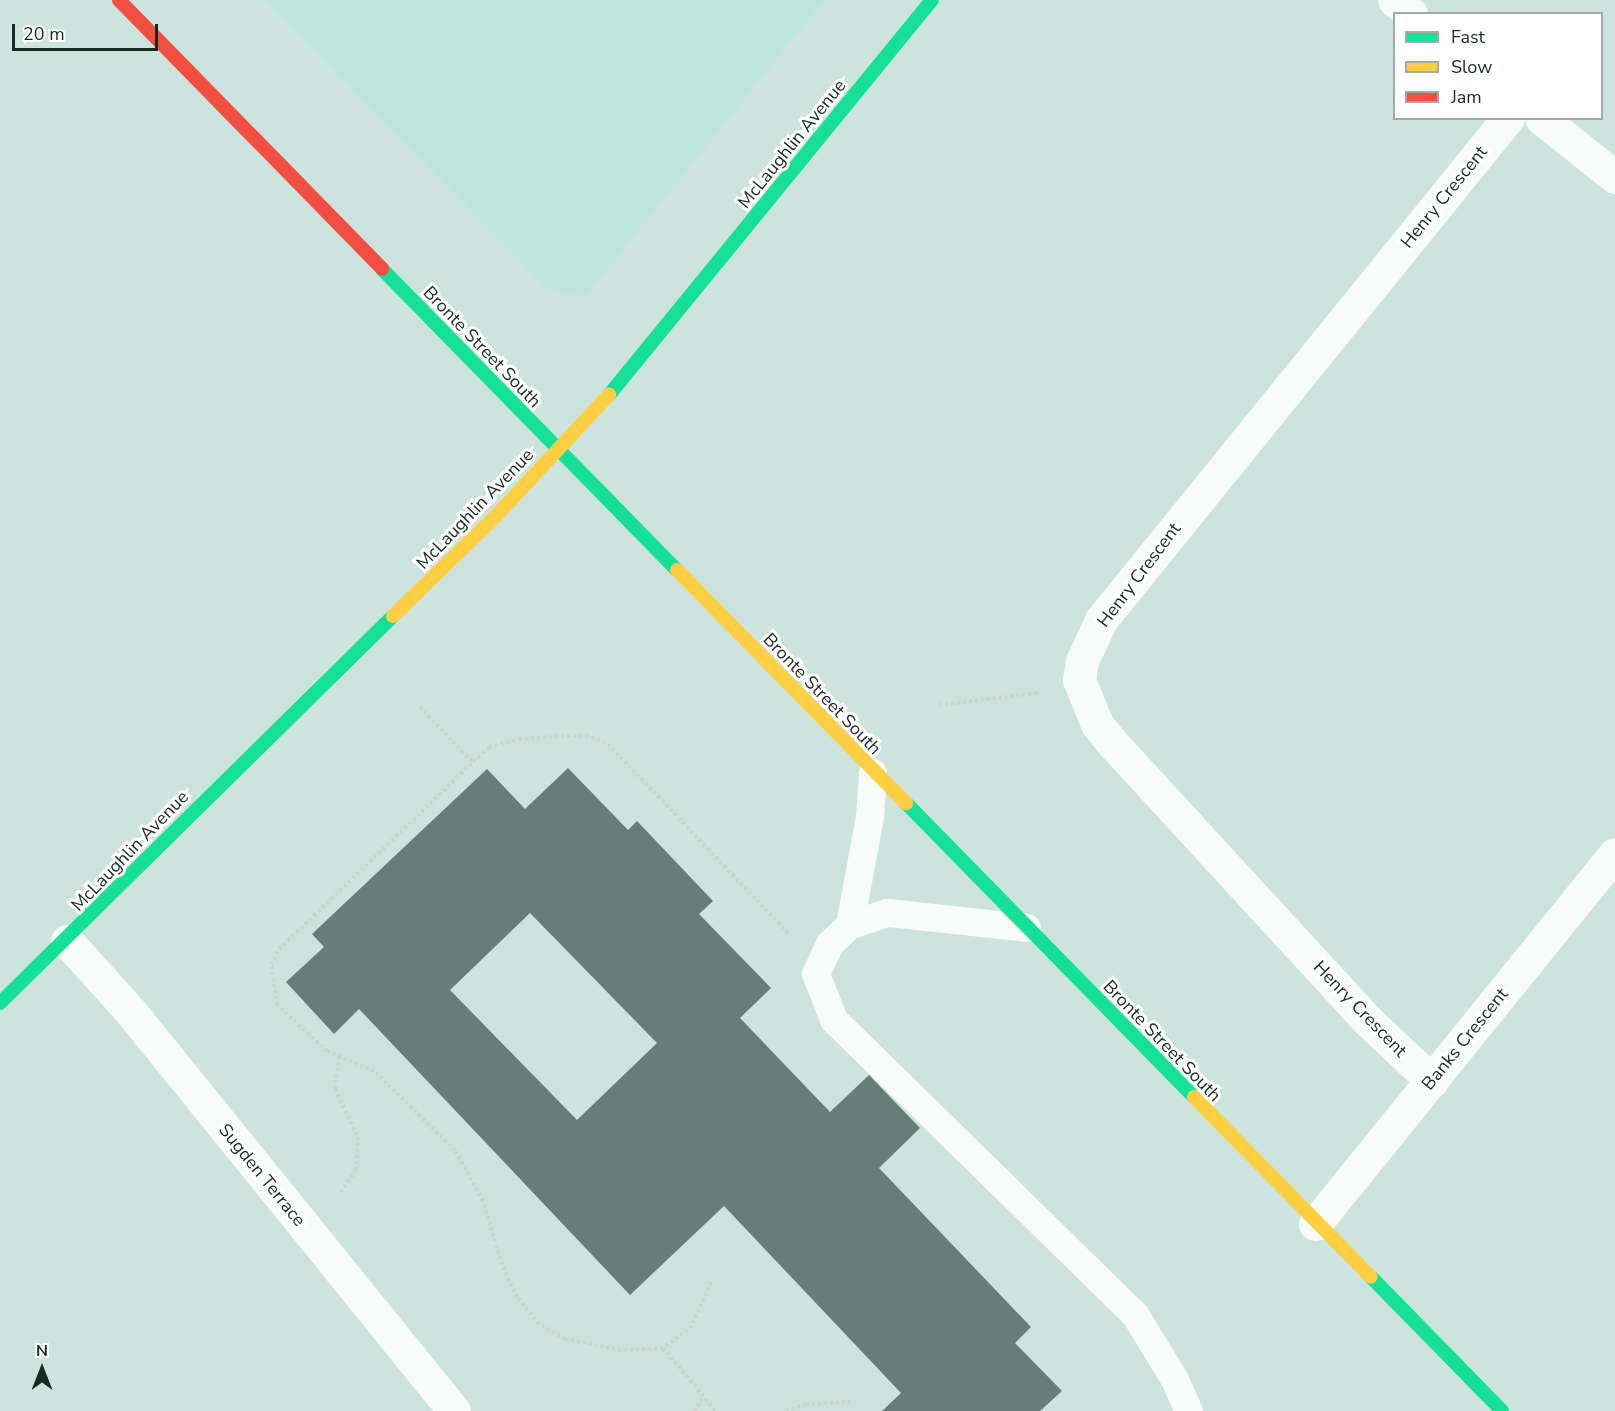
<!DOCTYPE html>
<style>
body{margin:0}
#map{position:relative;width:1615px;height:1411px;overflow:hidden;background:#cce4dd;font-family:"Nunito Sans",sans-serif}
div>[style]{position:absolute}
.built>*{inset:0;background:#bee6db}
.building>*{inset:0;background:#667d78}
.path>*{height:4px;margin-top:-2px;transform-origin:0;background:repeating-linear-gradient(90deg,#cdd5d2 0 3px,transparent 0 6px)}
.lane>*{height:28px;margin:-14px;padding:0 14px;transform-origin:14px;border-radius:14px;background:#f7fbfa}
.street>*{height:33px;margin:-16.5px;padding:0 16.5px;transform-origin:16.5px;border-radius:16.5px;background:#f7fbfa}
.fast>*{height:14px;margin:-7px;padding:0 7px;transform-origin:7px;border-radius:7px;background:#16e098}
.slow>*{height:14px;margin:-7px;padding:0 7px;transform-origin:7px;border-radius:7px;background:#ffcf43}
.jam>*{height:14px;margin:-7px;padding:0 7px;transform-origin:7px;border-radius:7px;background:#f24e42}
span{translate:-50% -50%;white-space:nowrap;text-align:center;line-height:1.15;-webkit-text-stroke:6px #fff;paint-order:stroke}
.street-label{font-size:18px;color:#182924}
.legend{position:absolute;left:1393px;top:12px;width:210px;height:108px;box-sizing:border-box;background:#fff;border:2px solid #a3a9a7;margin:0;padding:8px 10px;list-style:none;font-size:18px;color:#182924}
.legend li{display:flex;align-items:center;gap:12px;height:30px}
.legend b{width:30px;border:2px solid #a3a9a7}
.north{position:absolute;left:12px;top:1339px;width:60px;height:60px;-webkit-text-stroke:4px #fff;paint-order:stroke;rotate:0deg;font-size:16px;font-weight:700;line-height:24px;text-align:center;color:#182924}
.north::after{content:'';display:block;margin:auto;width:21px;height:27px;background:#182924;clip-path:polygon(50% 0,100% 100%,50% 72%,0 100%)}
.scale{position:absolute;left:12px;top:24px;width:146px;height:27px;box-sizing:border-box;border:3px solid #182924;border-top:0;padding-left:8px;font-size:18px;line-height:21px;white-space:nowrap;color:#182924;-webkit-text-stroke:4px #fff;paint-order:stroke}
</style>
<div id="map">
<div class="built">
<i style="clip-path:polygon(265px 0,824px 0,586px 296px,550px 291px)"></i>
</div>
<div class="building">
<i style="clip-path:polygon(evenodd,568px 768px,628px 830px,637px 821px,713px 901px,699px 914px,771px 988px,740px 1018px,830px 1112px,869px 1075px,920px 1128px,879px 1168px,1031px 1327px,1015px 1343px,1062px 1391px,1040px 1411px,882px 1411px,901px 1393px,724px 1206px,630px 1295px,359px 1009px,334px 1034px,286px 982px,324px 947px,312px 934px,487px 769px,525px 809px,568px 768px,530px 913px,657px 1043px,577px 1120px,450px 990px,530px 913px)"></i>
</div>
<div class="path">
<i style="left:939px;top:705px;width:100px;rotate:-6.9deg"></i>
<i style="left:420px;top:707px;width:77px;rotate:46.6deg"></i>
<i style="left:339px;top:1056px;width:33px;rotate:97deg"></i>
<i style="left:335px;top:1089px;width:53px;rotate:64.4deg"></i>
<i style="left:358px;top:1137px;width:33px;rotate:93deg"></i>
<i style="left:356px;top:1170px;width:27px;rotate:124deg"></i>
<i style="left:711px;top:1282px;width:48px;rotate:113.4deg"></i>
<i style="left:692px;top:1326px;width:36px;rotate:143deg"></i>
<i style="left:663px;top:1348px;width:42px;rotate:177.3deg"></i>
<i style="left:621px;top:1350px;width:57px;rotate:-168.9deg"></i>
<i style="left:565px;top:1339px;width:30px;rotate:-150deg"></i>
<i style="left:539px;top:1324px;width:35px;rotate:-129deg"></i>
<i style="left:517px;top:1297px;width:35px;rotate:-115deg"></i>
<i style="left:502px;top:1265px;width:67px;rotate:-106.5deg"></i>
<i style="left:483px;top:1201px;width:58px;rotate:-118.8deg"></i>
<i style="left:455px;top:1150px;width:113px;rotate:-135.7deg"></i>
<i style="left:374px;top:1071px;width:51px;rotate:-156.9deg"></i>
<i style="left:327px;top:1051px;width:68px;rotate:-137.4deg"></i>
<i style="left:277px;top:1005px;width:40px;rotate:-98.5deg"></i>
<i style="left:271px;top:965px;width:18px;rotate:-63deg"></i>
<i style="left:279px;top:949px;width:291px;rotate:-43.9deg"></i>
<i style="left:489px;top:747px;width:31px;rotate:-15deg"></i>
<i style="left:519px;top:739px;width:67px;rotate:-3.4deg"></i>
<i style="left:586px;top:735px;width:24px;rotate:22deg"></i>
<i style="left:608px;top:744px;width:264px;rotate:46.4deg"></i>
<i style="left:663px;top:1348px;width:82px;rotate:49.9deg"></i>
<i style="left:694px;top:1411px;width:17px;rotate:-57deg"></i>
<i style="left:786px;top:1411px;width:21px;rotate:-19deg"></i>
<i style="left:806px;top:1404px;width:45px;rotate:-2.5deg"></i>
</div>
<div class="lane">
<i style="left:850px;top:925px;width:110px;rotate:-79.5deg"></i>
<i style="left:870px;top:817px;width:44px;rotate:-86.1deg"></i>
<i style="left:1027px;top:928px;width:140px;rotate:-173.8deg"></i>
<i style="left:888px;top:913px;width:40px;rotate:162deg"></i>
<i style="left:850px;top:925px;width:28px;rotate:136deg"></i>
<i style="left:830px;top:944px;width:33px;rotate:115deg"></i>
<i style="left:816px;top:974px;width:49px;rotate:68.6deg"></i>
<i style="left:834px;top:1020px;width:423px;rotate:44.4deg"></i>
<i style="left:1136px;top:1316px;width:75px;rotate:58.6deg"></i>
<i style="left:1175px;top:1380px;width:34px;rotate:66deg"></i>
</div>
<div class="street">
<i style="left:1394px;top:0;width:22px;rotate:39deg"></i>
<i style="left:1541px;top:118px;width:95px;rotate:38.6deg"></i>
<i style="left:67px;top:941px;width:96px;rotate:48deg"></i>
<i style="left:131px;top:1012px;width:513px;rotate:51.01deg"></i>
<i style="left:1432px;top:1081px;width:88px;rotate:-136.8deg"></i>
<i style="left:1368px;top:1021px;width:375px;rotate:-132.6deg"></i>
<i style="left:1114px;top:745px;width:27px;rotate:-129deg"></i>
<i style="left:1097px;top:724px;width:48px;rotate:-112.2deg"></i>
<i style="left:1079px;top:680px;width:19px;rotate:-81deg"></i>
<i style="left:1082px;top:661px;width:45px;rotate:-65.1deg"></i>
<i style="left:1101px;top:620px;width:646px;rotate:-50.97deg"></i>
<i style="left:1315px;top:1224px;width:476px;rotate:-51deg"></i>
</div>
<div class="fast">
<i style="left:382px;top:269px;width:421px;rotate:45.6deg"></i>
<i style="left:609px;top:395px;width:510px;rotate:-50.73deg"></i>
<i style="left:906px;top:803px;width:412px;rotate:45.6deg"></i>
<i style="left:0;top:1003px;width:552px;rotate:-44.56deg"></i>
<i style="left:1371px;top:1277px;width:187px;rotate:45.6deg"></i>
</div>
<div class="slow">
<i style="left:677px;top:570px;width:327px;rotate:45.5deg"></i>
<i style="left:393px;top:616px;width:144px;rotate:-44.2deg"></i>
<i style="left:496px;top:516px;width:166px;rotate:-47deg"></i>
<i style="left:1194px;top:1097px;width:252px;rotate:45.5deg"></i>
</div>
<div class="jam">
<i style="left:119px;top:0;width:376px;rotate:45.6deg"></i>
</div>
<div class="street-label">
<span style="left:792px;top:144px;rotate:-51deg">McLaughlin Avenue</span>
<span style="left:1444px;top:197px;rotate:-51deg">Henry Crescent</span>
<span style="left:482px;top:347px;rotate:46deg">Bronte Street South</span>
<span style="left:475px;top:509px;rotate:-46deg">McLaughlin Avenue</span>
<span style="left:1139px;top:575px;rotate:-53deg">Henry Crescent</span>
<span style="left:822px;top:694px;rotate:46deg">Bronte Street South</span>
<span style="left:130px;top:851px;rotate:-46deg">McLaughlin Avenue</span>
<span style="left:1360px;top:1009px;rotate:46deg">Henry Crescent</span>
<span style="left:1465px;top:1039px;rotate:-51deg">Banks Crescent</span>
<span style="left:1162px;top:1041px;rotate:46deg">Bronte Street South</span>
<span style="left:262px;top:1175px;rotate:51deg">Sugden Terrace</span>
</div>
<ul class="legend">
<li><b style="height:8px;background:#16e098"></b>Fast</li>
<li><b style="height:8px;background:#ffcf43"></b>Slow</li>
<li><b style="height:8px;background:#f24e42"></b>Jam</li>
</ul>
<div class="north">N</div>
<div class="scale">20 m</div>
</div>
